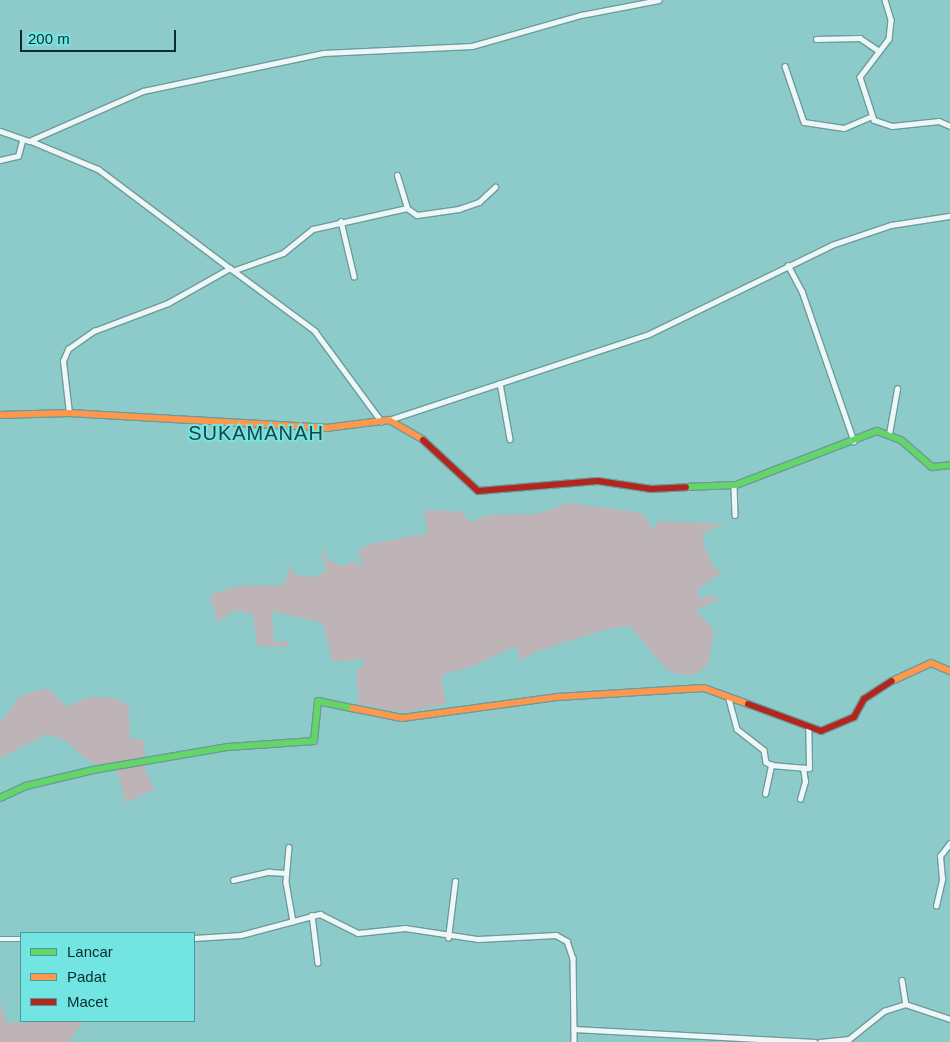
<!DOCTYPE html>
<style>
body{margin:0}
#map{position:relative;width:950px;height:1042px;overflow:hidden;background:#8ccbca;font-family:Helvetica,sans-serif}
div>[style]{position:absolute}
.green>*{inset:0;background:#beb3b6}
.roads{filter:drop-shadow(1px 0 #6d9b9a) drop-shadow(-1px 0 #6d9b9a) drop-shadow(0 1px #6d9b9a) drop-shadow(0 -1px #6d9b9a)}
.street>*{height:4.5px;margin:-2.25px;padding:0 2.25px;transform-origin:2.25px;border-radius:2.25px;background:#eef7f7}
.fast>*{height:6px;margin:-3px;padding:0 3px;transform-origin:3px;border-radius:3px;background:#63d668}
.slow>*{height:6px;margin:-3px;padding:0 3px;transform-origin:3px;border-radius:3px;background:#ff974d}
.jam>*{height:6px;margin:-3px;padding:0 3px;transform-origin:3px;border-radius:3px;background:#b3261e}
span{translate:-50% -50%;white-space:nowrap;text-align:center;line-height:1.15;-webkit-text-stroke:4px #72e5e3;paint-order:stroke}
.quarter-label{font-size:20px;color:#1e4342;letter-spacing:1px}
.legend{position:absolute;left:20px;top:932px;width:175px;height:90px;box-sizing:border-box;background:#72e5e3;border:1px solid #479c9b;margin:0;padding:6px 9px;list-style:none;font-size:15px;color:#072e2e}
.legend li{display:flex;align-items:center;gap:10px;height:25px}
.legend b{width:25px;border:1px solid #479c9b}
.scale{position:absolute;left:20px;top:30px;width:156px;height:22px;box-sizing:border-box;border:2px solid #072e2e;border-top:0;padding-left:6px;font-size:15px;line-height:18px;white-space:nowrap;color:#072e2e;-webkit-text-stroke:4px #72e5e3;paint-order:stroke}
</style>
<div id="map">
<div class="green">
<i style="clip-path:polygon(568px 503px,636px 512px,645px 516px,653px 531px,659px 521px,724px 524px,704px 533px,703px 544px,714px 568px,723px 572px,699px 588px,698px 600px,707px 595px,720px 598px,696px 611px,714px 630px,708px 664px,694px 675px,677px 674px,666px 669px,630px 626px,607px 629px,534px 652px,521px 661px,515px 646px,473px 666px,441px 675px,446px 704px,403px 712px,359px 704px,356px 671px,364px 666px,363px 659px,333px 662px,323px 623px,272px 611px,274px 643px,288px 641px,288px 647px,257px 646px,253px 614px,235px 610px,218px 622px,210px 595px,237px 586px,284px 585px,289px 567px,296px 575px,316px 577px,326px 570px,321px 551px,325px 551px,327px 560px,342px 566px,353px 562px,363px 566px,358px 550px,370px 544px,428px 533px,424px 510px,460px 511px,471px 522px,489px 515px,537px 514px)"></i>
<i style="clip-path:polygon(47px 688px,67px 707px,89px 697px,115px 698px,129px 707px,130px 738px,144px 741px,146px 773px,155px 789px,126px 803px,118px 773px,86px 759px,66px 741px,47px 734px,0 758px,0 723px,20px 696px)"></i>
<i style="clip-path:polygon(0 1002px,7px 1023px,84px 1021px,68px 1042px,0 1042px)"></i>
</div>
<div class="roads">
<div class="street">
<i style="left:885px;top:0;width:21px;rotate:73deg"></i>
<i style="left:891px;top:20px;width:19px;rotate:96deg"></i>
<i style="left:889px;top:39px;width:48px;rotate:127.3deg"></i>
<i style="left:860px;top:77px;width:45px;rotate:72deg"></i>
<i style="left:874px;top:120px;width:19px;rotate:18deg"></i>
<i style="left:892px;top:126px;width:47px;rotate:-6.1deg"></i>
<i style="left:939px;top:121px;width:12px;rotate:24deg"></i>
<i style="left:816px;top:39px;width:44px;rotate:-1.3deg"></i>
<i style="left:860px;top:38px;width:23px;rotate:34deg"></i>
<i style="left:785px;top:66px;width:59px;rotate:71.3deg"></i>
<i style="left:804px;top:122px;width:40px;rotate:8.5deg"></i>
<i style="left:844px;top:128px;width:30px;rotate:-23deg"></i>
<i style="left:0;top:131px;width:31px;rotate:19deg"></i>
<i style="left:29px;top:141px;width:124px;rotate:-23.7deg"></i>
<i style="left:143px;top:91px;width:184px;rotate:-11.9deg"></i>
<i style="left:323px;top:53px;width:149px;rotate:-2.7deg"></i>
<i style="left:472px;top:46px;width:113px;rotate:-15.9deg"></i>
<i style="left:581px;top:15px;width:79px;rotate:-10.9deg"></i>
<i style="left:31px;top:141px;width:73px;rotate:22.7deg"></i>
<i style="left:98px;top:169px;width:165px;rotate:36.9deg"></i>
<i style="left:0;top:160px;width:18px;rotate:-13deg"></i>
<i style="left:18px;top:156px;width:16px;rotate:-75deg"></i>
<i style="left:407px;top:208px;width:12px;rotate:35deg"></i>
<i style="left:417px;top:215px;width:42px;rotate:-8.1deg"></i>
<i style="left:459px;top:209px;width:21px;rotate:-19deg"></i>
<i style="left:479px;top:202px;width:22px;rotate:-43deg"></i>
<i style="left:341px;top:221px;width:57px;rotate:76.7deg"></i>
<i style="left:788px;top:265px;width:30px;rotate:62deg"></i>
<i style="left:802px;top:291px;width:159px;rotate:70.9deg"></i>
<i style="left:235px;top:270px;width:51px;rotate:-19.5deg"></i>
<i style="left:283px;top:253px;width:38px;rotate:-39deg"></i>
<i style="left:313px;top:229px;width:96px;rotate:-12.6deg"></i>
<i style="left:407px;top:208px;width:34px;rotate:-107deg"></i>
<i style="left:500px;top:383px;width:57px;rotate:79.9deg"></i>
<i style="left:69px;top:413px;width:52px;rotate:-96.6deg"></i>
<i style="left:63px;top:361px;width:13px;rotate:-67deg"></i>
<i style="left:68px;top:349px;width:32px;rotate:-35deg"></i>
<i style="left:94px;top:331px;width:79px;rotate:-20.7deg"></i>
<i style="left:168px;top:303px;width:71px;rotate:-29.4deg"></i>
<i style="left:230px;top:268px;width:106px;rotate:36.5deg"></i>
<i style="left:315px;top:331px;width:112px;rotate:53.7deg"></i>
<i style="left:389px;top:420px;width:274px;rotate:-18.3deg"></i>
<i style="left:649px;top:334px;width:203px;rotate:-25.9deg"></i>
<i style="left:832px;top:245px;width:62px;rotate:-18.7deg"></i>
<i style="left:891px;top:225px;width:60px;rotate:-8.7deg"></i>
<i style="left:889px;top:434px;width:46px;rotate:-79.9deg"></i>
<i style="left:734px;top:486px;width:29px;rotate:88deg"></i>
<i style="left:729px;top:699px;width:31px;rotate:75deg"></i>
<i style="left:737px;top:729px;width:34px;rotate:38deg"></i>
<i style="left:764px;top:750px;width:12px;rotate:81deg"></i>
<i style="left:766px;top:762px;width:6px;rotate:31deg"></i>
<i style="left:765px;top:794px;width:30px;rotate:-78deg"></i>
<i style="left:771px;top:765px;width:38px;rotate:5deg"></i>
<i style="left:809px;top:768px;width:39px;rotate:-91deg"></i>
<i style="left:800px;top:799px;width:18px;rotate:-74deg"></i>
<i style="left:805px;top:782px;width:14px;rotate:-98deg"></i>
<i style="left:289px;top:847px;width:35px;rotate:95deg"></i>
<i style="left:286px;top:882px;width:40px;rotate:80deg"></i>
<i style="left:233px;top:880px;width:37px;rotate:-13deg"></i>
<i style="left:269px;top:872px;width:17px;rotate:3deg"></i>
<i style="left:936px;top:906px;width:28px;rotate:-77deg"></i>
<i style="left:942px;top:879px;width:23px;rotate:-95deg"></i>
<i style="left:940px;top:856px;width:16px;rotate:-52deg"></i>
<i style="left:312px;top:915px;width:48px;rotate:82.9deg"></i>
<i style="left:194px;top:938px;width:47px;rotate:-3.7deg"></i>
<i style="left:241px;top:935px;width:82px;rotate:-14.9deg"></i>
<i style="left:320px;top:914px;width:42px;rotate:26.6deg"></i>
<i style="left:358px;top:933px;width:47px;rotate:-6.1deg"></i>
<i style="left:405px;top:928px;width:74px;rotate:8.6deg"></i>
<i style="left:478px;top:939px;width:78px;rotate:-2.9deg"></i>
<i style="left:556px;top:935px;width:13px;rotate:29deg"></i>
<i style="left:567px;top:941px;width:18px;rotate:71deg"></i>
<i style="left:573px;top:958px;width:71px;rotate:89.2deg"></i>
<i style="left:574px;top:1029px;width:241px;rotate:3.1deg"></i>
<i style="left:448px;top:938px;width:57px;rotate:-83deg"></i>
<i style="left:0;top:939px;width:21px"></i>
<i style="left:902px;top:980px;width:24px;rotate:81deg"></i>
<i style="left:574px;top:1029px;width:13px;rotate:90deg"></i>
<i style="left:820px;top:1042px;width:29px;rotate:-6deg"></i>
<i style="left:849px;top:1039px;width:45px;rotate:-38.7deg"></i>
<i style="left:884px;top:1011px;width:22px;rotate:-18deg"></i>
<i style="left:905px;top:1004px;width:47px;rotate:18.4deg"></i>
</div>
<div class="fast">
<i style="left:686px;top:487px;width:50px;rotate:-2.3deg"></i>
<i style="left:736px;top:485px;width:151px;rotate:-21deg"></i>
<i style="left:877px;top:431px;width:26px;rotate:21deg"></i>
<i style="left:901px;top:440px;width:41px;rotate:41.1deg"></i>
<i style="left:932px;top:467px;width:18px;rotate:-6deg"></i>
<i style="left:0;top:798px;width:29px;rotate:-25deg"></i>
<i style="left:26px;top:786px;width:69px;rotate:-13.4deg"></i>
<i style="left:93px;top:770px;width:137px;rotate:-9.7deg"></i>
<i style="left:228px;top:747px;width:86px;rotate:-4deg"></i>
<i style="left:314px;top:741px;width:40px;rotate:-84.3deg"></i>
<i style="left:318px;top:701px;width:35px;rotate:12deg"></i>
</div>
<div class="slow">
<i style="left:0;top:415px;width:69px;rotate:-1.7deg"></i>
<i style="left:69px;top:413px;width:257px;rotate:3.3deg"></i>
<i style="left:326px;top:428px;width:64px;rotate:-7.2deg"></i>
<i style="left:389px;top:420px;width:39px;rotate:30deg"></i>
<i style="left:892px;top:681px;width:43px;rotate:-24.8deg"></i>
<i style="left:931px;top:663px;width:21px;rotate:23deg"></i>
<i style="left:352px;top:708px;width:51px;rotate:11.3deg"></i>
<i style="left:402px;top:718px;width:156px;rotate:-7.7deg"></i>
<i style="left:557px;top:697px;width:147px;rotate:-3.5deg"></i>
<i style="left:704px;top:688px;width:47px;rotate:20deg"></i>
</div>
<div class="jam">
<i style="left:423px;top:440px;width:75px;rotate:42.8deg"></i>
<i style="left:478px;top:491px;width:120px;rotate:-4.8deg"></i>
<i style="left:598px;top:481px;width:54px;rotate:8.6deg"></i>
<i style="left:651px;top:489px;width:35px;rotate:-3deg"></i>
<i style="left:748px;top:704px;width:78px;rotate:20.3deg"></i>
<i style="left:821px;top:731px;width:36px;rotate:-23deg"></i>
<i style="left:854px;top:717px;width:21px;rotate:-61deg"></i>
<i style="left:864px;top:699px;width:33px;rotate:-33deg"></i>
</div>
</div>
<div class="quarter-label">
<span style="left:256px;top:433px">SUKAMANAH</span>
</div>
<ul class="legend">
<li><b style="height:6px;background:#63d668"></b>Lancar</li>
<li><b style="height:6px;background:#ff974d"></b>Padat</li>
<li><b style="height:6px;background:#b3261e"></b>Macet</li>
</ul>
<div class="scale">200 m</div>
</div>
